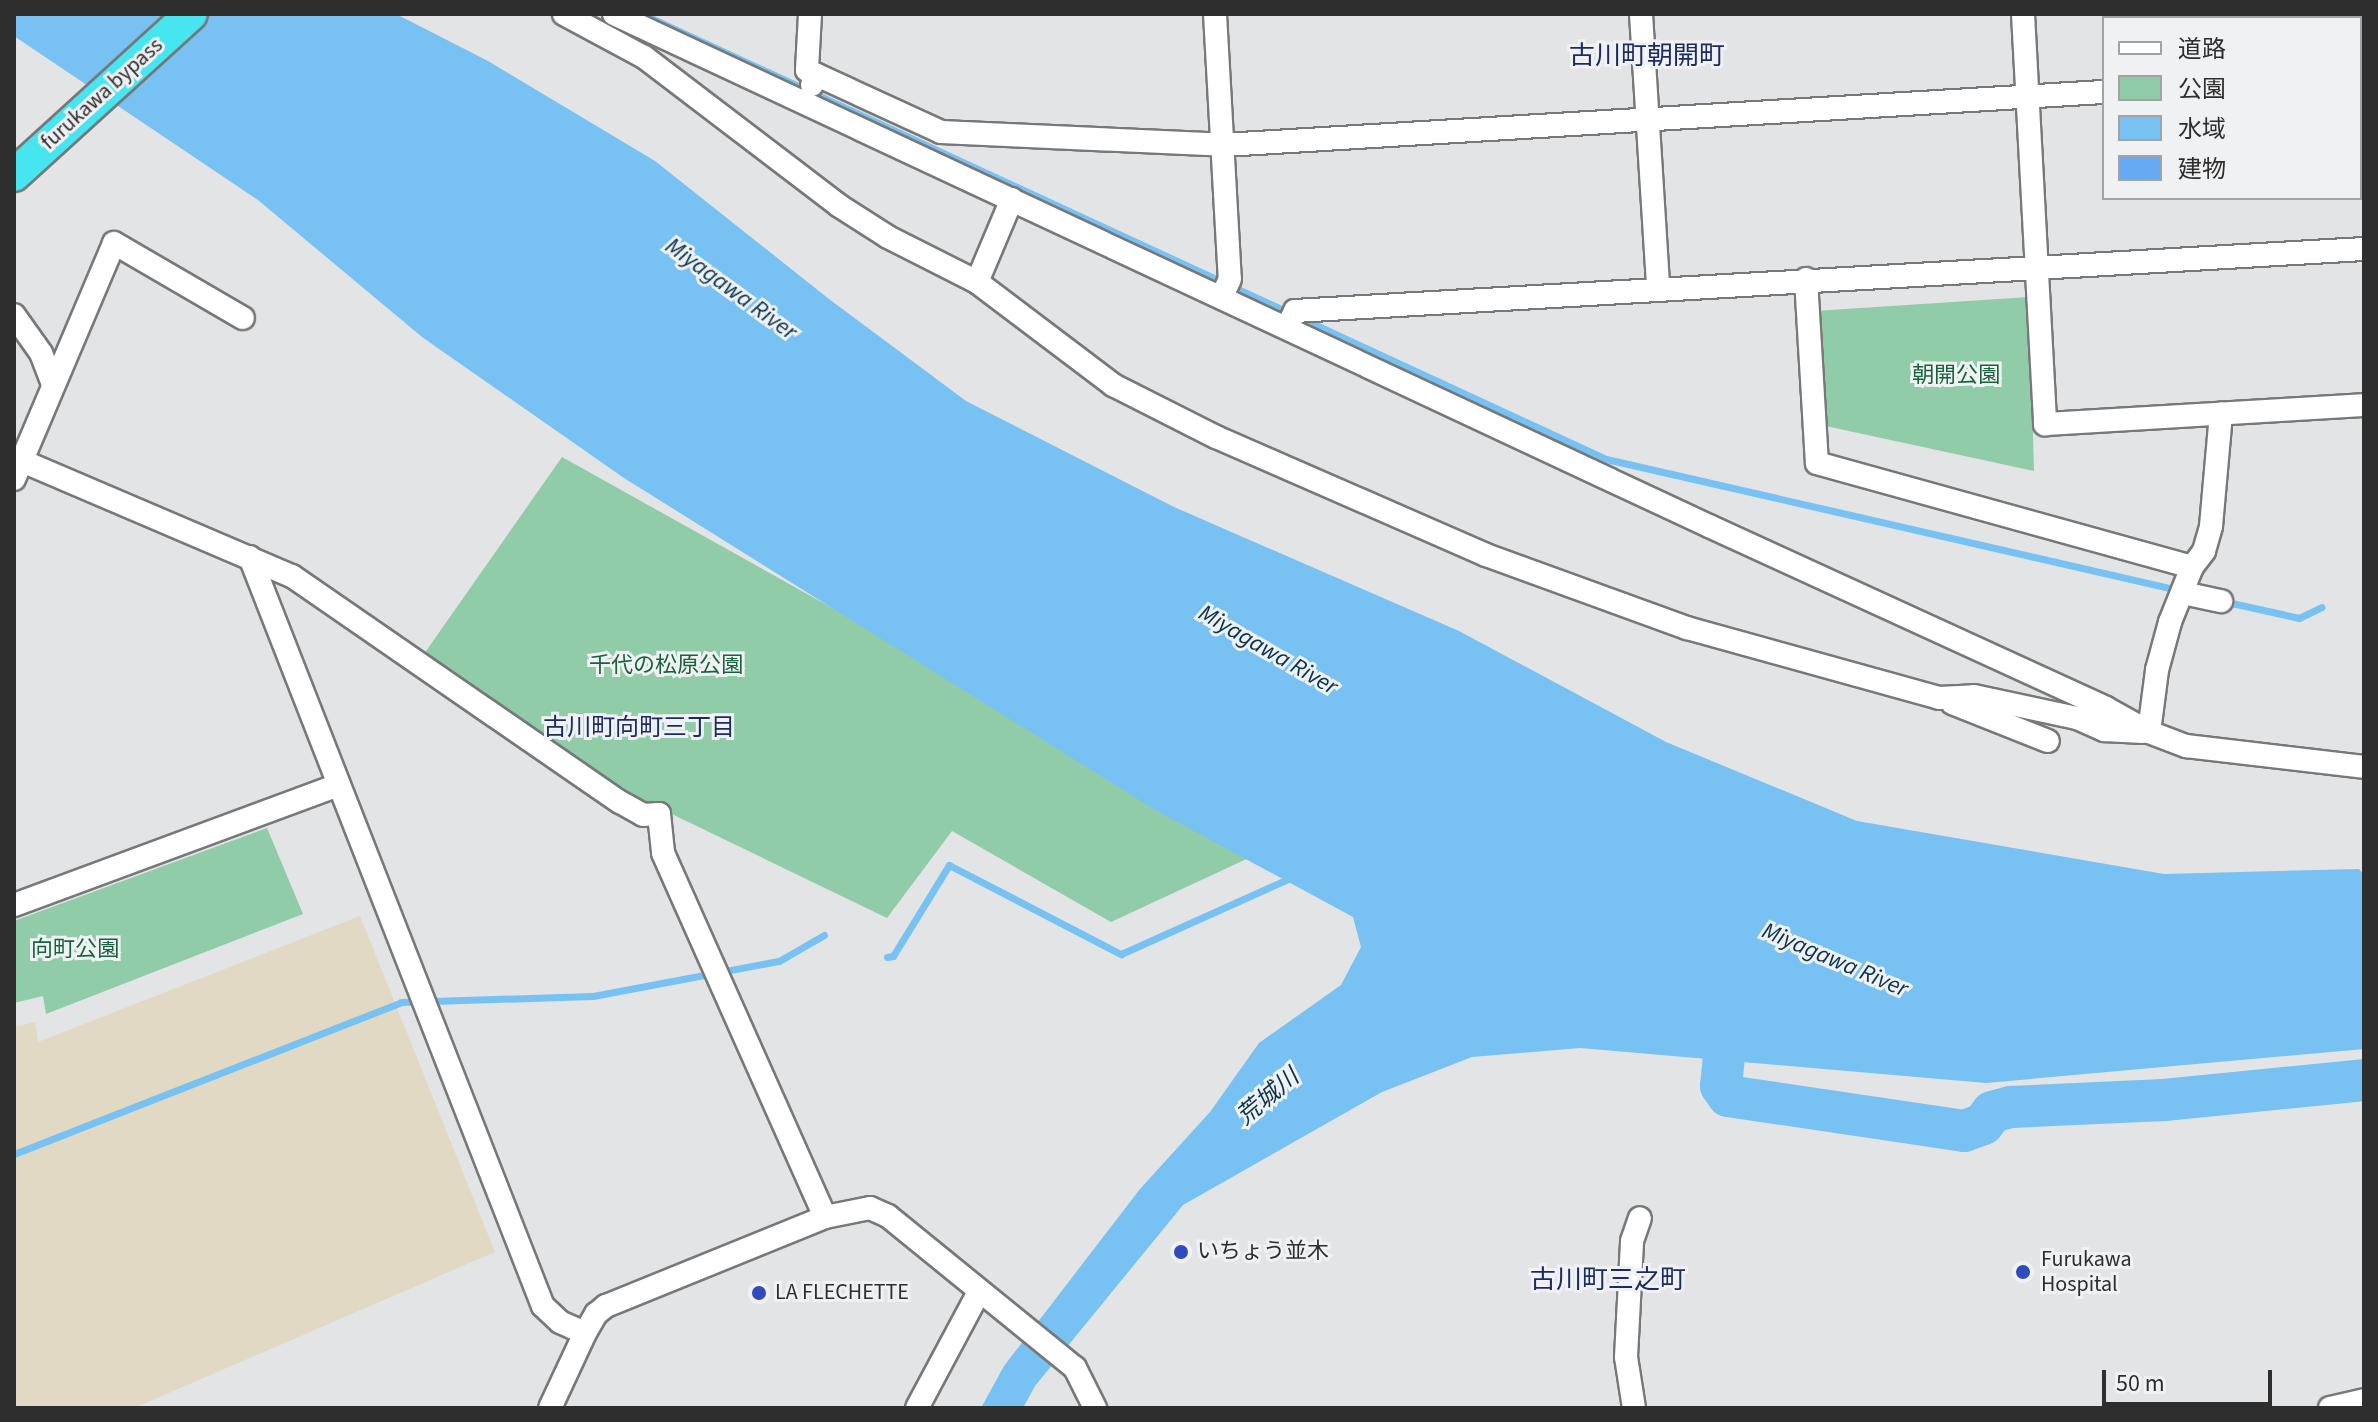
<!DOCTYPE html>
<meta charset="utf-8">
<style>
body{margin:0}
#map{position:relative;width:2378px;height:1422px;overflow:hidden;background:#e2e4e5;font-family:"Source Sans 3","Noto Sans JP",sans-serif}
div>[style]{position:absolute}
.industrial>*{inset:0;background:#e2d9c4}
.green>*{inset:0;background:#91cca8}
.water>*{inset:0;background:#78c1f3}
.stream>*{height:7px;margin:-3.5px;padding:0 3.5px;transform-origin:3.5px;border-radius:3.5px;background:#78c1f3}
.river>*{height:42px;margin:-21px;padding:0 21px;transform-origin:21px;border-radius:21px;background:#78c1f3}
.building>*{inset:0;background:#65aaf3;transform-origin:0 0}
.roads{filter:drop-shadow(2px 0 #777879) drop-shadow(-2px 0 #777879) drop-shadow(0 2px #777879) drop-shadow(0 -2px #777879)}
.minor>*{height:22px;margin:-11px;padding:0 11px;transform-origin:11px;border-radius:11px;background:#fff}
.highway>*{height:32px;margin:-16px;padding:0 16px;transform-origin:16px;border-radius:16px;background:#46e5f0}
.dots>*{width:22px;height:22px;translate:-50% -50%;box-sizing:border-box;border:4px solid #f0f1f2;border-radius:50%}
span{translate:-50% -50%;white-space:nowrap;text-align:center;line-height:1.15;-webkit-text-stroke:6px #f0f1f2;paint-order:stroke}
.street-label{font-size:22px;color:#2e2e2f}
.park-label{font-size:22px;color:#17633e}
.poi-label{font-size:22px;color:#2e2e2f}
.left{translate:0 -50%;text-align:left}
.water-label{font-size:24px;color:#09344d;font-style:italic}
.neighbourhood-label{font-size:24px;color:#1c2c63}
.quarter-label{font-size:26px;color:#1c2c63}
.frame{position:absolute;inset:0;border:16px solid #2e2e2f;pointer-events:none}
.legend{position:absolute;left:2102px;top:16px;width:260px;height:184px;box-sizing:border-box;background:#f0f1f2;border:2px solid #a2a3a4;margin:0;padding:10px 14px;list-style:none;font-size:24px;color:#2e2e2f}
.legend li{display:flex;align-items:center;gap:16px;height:40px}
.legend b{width:40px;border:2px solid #a2a3a4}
.scale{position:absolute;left:2102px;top:1370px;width:170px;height:36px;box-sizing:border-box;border:4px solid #2e2e2f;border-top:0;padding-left:10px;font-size:24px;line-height:28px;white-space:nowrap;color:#2e2e2f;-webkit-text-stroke:6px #f0f1f2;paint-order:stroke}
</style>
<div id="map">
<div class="industrial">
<i style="clip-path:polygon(360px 916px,495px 1252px,134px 1408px,14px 1408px,14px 1027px,35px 1022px,38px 1042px)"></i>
</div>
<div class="green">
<i style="clip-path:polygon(2029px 297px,2034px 471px,1821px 425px,1815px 311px)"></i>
<i style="clip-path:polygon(562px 457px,1266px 850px,1111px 922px,952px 831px,887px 918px,595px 777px,424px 654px)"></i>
<i style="clip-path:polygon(267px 828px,303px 914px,46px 1014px,43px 996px,14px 1003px,14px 921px)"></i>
</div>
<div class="water">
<i style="clip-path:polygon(14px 14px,396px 14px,488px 61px,655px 161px,829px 299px,966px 401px,1174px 507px,1459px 631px,1666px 742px,1857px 821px,2164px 874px,2359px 869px,2364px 875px,2364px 1049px,1986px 1083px,1580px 1048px,1472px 1057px,1382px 1092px,1183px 1205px,1035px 1386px,1023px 1408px,981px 1408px,1004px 1366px,1140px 1189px,1210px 1112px,1259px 1043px,1341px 985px,1361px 947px,1353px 917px,1157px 811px,624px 478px,422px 337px,258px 200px,14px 36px)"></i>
</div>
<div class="stream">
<i style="left:642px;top:14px;width:1062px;rotate:24.78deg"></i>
<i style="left:1606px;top:459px;width:583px;rotate:12.89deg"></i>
<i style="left:2227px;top:602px;width:74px;rotate:12.5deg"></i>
<i style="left:2299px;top:618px;width:25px;rotate:-26deg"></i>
<i style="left:887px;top:957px;width:6px;rotate:-9deg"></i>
<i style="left:893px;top:956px;width:107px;rotate:-58.4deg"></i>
<i style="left:949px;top:865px;width:194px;rotate:27.4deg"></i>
<i style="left:1121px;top:954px;width:188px;rotate:-24.2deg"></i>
<i style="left:14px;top:1154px;width:416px;rotate:-21.4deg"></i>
<i style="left:401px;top:1002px;width:192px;rotate:-1.8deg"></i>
<i style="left:593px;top:996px;width:189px;rotate:-10.7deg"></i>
<i style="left:779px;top:961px;width:52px;rotate:-30deg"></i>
</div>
<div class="river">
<i style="left:1729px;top:1005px;width:81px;rotate:95.6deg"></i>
<i style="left:1721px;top:1086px;width:12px;rotate:55deg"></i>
<i style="left:1728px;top:1096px;width:239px;rotate:8.4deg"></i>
<i style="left:1964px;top:1131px;width:20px;rotate:-20deg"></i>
<i style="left:1983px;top:1124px;width:15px;rotate:-53deg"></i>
<i style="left:1992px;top:1112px;width:20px;rotate:-15deg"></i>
<i style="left:2011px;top:1107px;width:153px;rotate:-2.6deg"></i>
<i style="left:2164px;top:1100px;width:201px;rotate:-5.7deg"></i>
</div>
<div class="building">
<i style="left:2222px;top:14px;width:43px;height:4px"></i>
</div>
<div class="roads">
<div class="minor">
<i style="left:564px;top:14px;width:91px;rotate:28.3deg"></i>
<i style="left:644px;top:57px;width:244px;rotate:37.3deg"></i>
<i style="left:838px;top:205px;width:59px;rotate:32.6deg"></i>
<i style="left:888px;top:237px;width:100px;rotate:26.8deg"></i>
<i style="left:977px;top:282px;width:171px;rotate:37.1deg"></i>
<i style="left:1113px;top:385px;width:115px;rotate:26.8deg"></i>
<i style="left:1216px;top:437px;width:295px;rotate:23.6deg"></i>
<i style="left:1486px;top:555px;width:214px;rotate:20deg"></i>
<i style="left:1687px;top:628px;width:262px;rotate:15.5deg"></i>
<i style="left:1939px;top:698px;width:35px;rotate:-3deg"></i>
<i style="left:1974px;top:696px;width:105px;rotate:12.1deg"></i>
<i style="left:2077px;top:718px;width:30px;rotate:24deg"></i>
<i style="left:2104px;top:730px;width:39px;rotate:3deg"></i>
<i style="left:614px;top:14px;width:1209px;rotate:25.06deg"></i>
<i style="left:1709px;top:526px;width:437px;rotate:24.6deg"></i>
<i style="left:2106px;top:708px;width:49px;rotate:29.2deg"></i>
<i style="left:2149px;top:732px;width:40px;rotate:21deg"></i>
<i style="left:2186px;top:746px;width:179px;rotate:6.7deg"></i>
<i style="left:810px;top:14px;width:56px;rotate:93.1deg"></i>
<i style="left:807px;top:70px;width:11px;rotate:27deg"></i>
<i style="left:817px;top:75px;width:11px;rotate:117deg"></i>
<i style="left:1215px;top:14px;width:265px;rotate:86.8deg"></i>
<i style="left:1230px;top:279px;width:19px;rotate:115deg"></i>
<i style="left:1641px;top:14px;width:275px;rotate:86.4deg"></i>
<i style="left:2023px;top:14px;width:411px;rotate:86.9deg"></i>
<i style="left:2045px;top:424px;width:320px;rotate:-3.4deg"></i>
<i style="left:817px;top:75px;width:136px;rotate:24.7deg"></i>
<i style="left:941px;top:132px;width:283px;rotate:2.6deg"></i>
<i style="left:1224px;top:145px;width:882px;rotate:-3.45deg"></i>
<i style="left:2360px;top:78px;width:4px"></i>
<i style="left:1806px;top:279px;width:184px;rotate:86.6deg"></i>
<i style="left:1817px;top:463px;width:389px;rotate:15.5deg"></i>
<i style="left:977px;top:282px;width:90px;rotate:-67.1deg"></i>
<i style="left:14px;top:315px;width:47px;rotate:54.6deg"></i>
<i style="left:41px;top:353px;width:31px;rotate:69deg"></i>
<i style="left:1287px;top:327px;width:18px;rotate:-63deg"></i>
<i style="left:1295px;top:311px;width:1071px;rotate:-3.32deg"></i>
<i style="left:22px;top:461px;width:293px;rotate:23.1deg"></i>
<i style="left:292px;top:576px;width:398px;rotate:34.6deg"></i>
<i style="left:620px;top:802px;width:26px;rotate:29deg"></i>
<i style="left:643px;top:815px;width:16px;rotate:-4deg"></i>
<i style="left:659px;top:814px;width:39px;rotate:84deg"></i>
<i style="left:663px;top:853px;width:398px;rotate:66deg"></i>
<i style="left:825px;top:1217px;width:46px;rotate:-11.3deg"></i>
<i style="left:870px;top:1208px;width:20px;rotate:24deg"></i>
<i style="left:888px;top:1216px;width:241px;rotate:39.1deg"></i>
<i style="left:1075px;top:1368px;width:45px;rotate:63.4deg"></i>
<i style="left:14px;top:479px;width:256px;rotate:-67deg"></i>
<i style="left:114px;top:243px;width:149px;rotate:30.2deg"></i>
<i style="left:250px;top:557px;width:804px;rotate:68.64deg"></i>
<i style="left:543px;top:1306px;width:23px;rotate:43deg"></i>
<i style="left:560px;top:1322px;width:27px;rotate:24deg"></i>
<i style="left:2183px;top:593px;width:39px;rotate:12deg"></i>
<i style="left:1952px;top:703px;width:103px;rotate:21.6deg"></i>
<i style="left:2149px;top:732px;width:63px;rotate:-82.6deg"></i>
<i style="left:2157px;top:670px;width:50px;rotate:-74.8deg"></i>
<i style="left:2170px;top:622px;width:59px;rotate:-68.2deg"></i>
<i style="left:2192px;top:567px;width:20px;rotate:-53deg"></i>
<i style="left:2204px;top:551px;width:26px;rotate:-74deg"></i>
<i style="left:2211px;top:526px;width:113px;rotate:-84.9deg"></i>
<i style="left:14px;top:905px;width:346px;rotate:-20.3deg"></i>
<i style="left:550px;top:1408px;width:83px;rotate:-65deg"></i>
<i style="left:585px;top:1333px;width:22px;rotate:-60deg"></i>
<i style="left:596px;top:1314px;width:13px;rotate:-39deg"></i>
<i style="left:606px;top:1306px;width:236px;rotate:-22.1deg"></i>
<i style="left:917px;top:1408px;width:132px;rotate:-61.9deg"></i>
<i style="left:1634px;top:1408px;width:52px;rotate:-98.9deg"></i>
<i style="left:1626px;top:1357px;width:116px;rotate:-87deg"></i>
<i style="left:1632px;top:1241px;width:24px;rotate:-71deg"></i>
<i style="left:2330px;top:1408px;width:35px;rotate:-13deg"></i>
</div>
<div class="highway">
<i style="left:14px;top:175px;width:239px;rotate:-42.3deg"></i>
</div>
</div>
<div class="dots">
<i style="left:1181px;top:1252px;background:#304bbc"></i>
<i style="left:2023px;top:1272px;background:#304bbc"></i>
<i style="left:759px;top:1293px;background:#304bbc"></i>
</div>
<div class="street-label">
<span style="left:102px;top:94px;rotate:-42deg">furukawa bypass</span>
</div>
<div class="park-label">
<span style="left:1956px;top:376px">朝開公園</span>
<span style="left:666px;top:666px">千代の松原公園</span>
<span style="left:75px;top:950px">向町公園</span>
</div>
<div class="poi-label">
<span class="left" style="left:1197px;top:1252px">いちょう並木</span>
<span class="left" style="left:2041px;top:1272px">Furukawa<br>Hospital</span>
<span class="left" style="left:775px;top:1293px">LA FLECHETTE</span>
</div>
<div class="water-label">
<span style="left:731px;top:289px;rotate:36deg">Miyagawa River</span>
<span style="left:1268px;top:650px;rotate:30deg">Miyagawa River</span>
<span style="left:1835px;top:960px;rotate:23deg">Miyagawa River</span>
<span style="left:1268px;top:1097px;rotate:-40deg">荒城川</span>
</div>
<div class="neighbourhood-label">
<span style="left:639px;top:728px">古川町向町三丁目</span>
</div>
<div class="quarter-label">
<span style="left:1647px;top:56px">古川町朝開町</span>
<span style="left:1608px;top:1280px">古川町三之町</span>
</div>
<div class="frame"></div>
<ul class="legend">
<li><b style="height:10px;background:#fff"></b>道路</li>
<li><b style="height:22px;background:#91cca8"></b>公園</li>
<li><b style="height:22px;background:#78c1f3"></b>水域</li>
<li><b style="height:22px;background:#65aaf3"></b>建物</li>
</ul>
<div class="scale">50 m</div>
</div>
